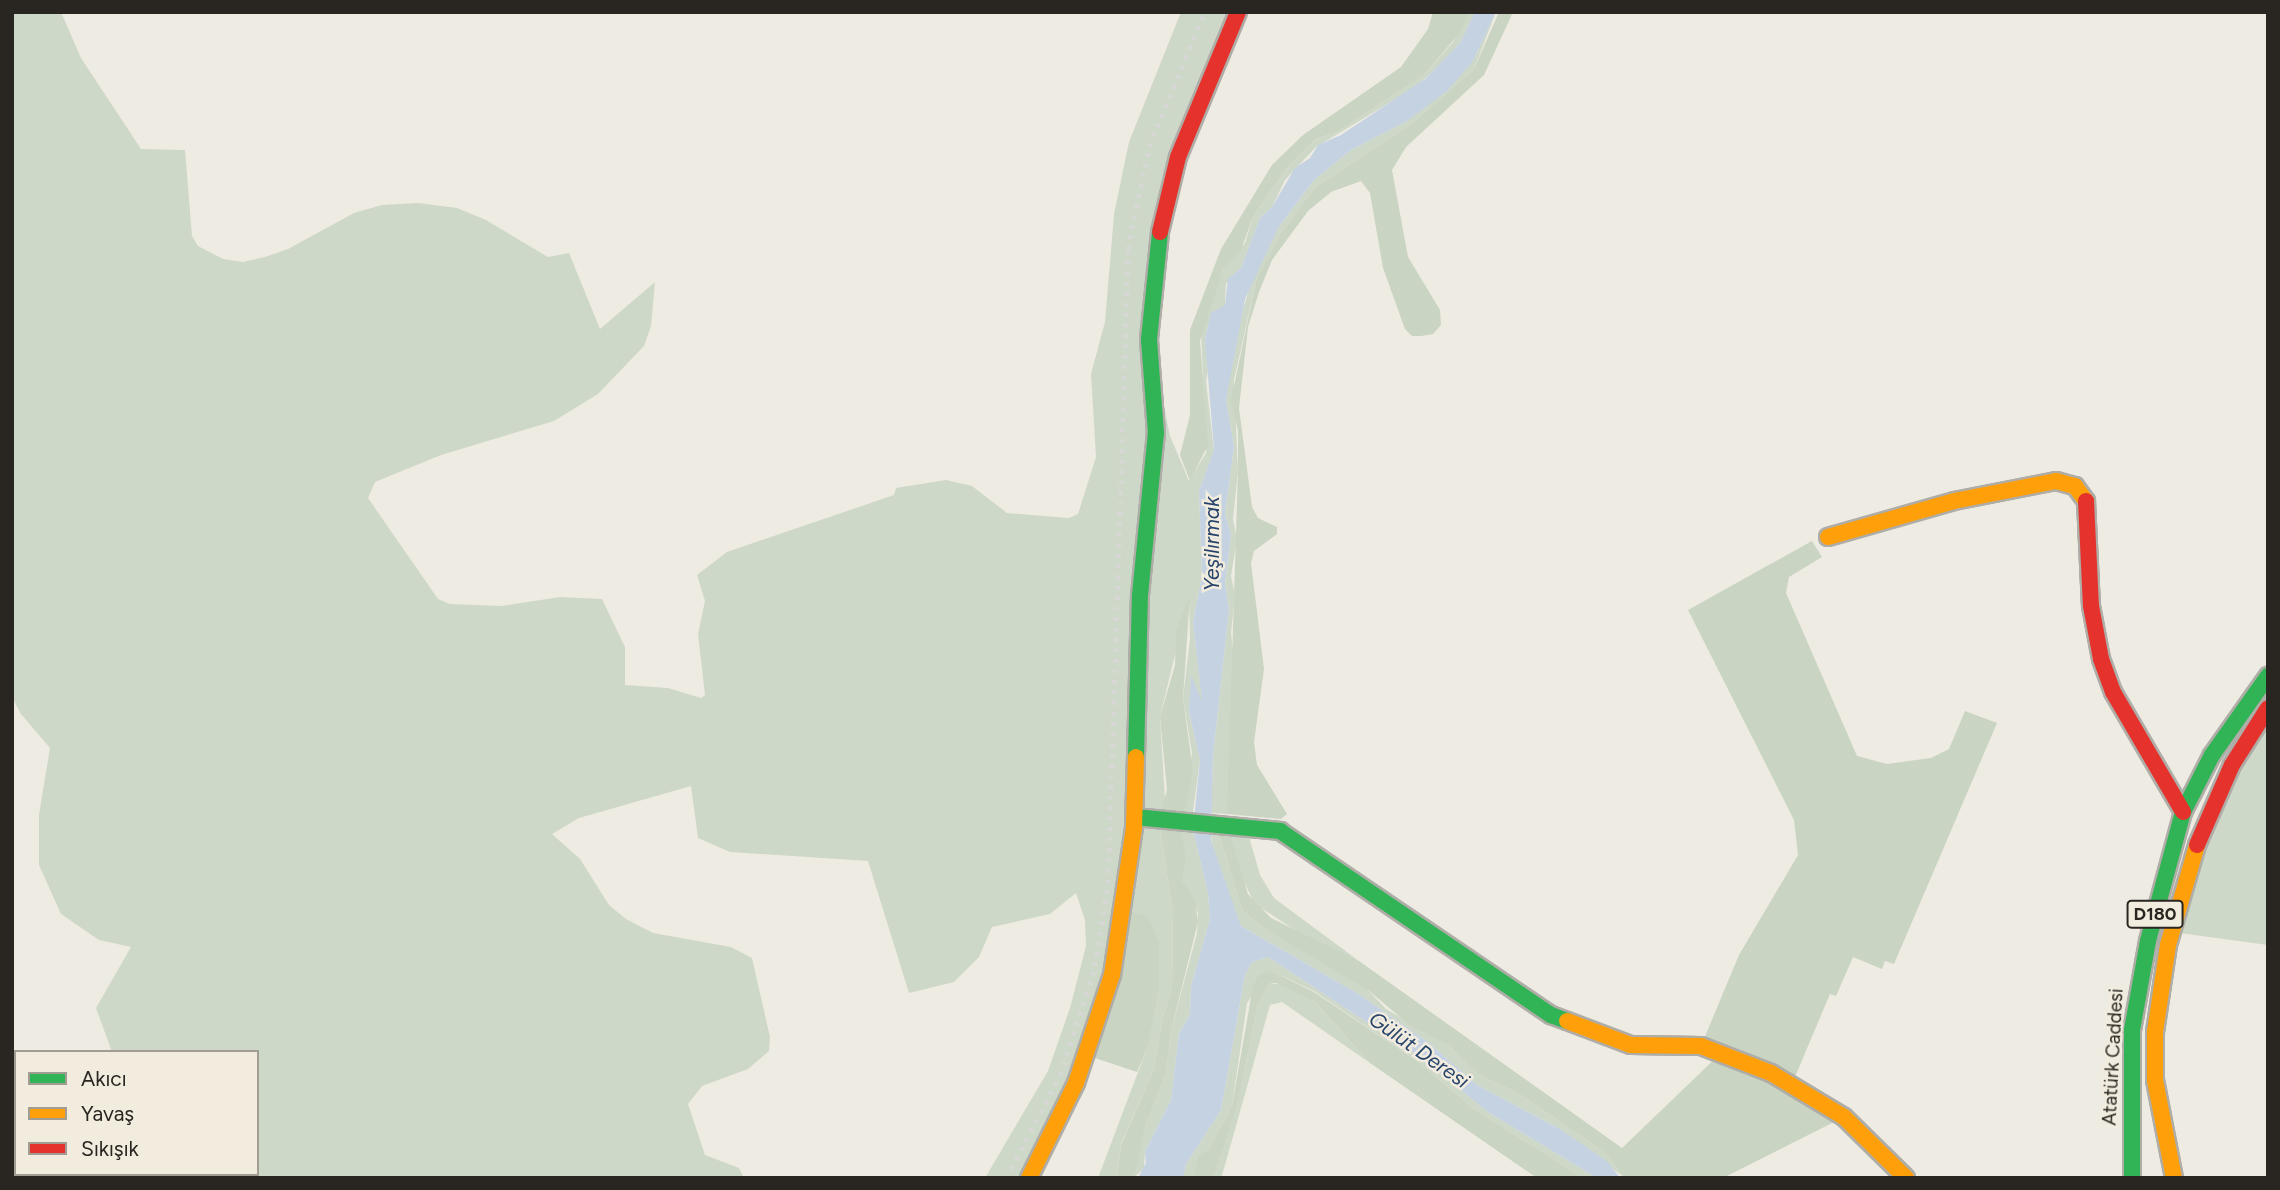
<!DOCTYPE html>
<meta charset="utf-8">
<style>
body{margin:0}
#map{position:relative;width:2280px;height:1190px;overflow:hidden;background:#eeebe3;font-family:Figtree,sans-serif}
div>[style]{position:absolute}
.green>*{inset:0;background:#ced8c8}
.forest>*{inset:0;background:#c9d4c2}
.water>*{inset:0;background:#c5d2e2}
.roads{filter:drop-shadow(2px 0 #afada7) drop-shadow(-2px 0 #afada7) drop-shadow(0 2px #afada7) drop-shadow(0 -2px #afada7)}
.fast>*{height:16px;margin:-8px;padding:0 8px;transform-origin:8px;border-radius:8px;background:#30b455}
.slow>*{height:16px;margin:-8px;padding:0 8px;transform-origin:8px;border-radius:8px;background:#ff9f0a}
.jam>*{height:16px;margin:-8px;padding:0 8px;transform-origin:8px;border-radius:8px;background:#e5322d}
.rail>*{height:4.5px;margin-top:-2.25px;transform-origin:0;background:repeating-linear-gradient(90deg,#d7d7d5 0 3.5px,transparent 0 10.5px)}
span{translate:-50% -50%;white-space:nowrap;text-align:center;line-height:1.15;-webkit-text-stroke:5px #f2ecdf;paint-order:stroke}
.shield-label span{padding:2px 5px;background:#f2ecdf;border:2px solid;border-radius:5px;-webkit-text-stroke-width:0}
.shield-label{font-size:18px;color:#292621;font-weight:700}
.street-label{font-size:19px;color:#292621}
.water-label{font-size:21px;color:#264369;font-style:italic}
.frame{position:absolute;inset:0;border:14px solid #292621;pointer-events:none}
.legend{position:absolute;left:14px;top:1050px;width:245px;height:126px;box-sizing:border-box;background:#f2ecdf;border:2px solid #a29d93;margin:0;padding:9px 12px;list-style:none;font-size:21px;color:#292621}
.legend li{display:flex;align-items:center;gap:14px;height:35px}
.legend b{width:35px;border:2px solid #a29d93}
</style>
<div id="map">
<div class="green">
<i style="clip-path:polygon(12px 12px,61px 12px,81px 58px,141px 149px,185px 150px,192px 236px,198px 246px,223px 259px,243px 262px,265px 257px,288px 249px,354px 213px,382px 205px,418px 203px,457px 208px,486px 220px,548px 257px,569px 253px,600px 329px,655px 282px,651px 326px,644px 346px,598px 394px,554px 421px,441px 455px,375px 482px,368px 498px,438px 599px,450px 604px,501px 606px,560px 597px,602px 599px,625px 647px,625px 685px,668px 688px,701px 698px,705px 695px,698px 634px,705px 601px,697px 575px,727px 552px,894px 495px,896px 488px,946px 480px,972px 486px,1007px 513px,1069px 518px,1078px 514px,1096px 457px,1091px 374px,1105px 322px,1114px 214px,1129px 142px,1181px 12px,1238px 12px,1209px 77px,1153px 255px,1158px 377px,1170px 436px,1189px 481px,1206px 453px,1201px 330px,1223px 269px,1245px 243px,1253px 217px,1286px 169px,1316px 139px,1337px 132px,1423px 76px,1453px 42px,1470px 12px,1475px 12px,1460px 43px,1439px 66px,1414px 88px,1316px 147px,1285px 180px,1272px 207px,1260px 218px,1241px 268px,1226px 284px,1225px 305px,1210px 318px,1205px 339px,1210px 362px,1206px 381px,1214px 451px,1199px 491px,1202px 576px,1193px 622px,1203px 707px,1193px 682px,1189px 712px,1200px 760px,1193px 812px,1184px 812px,1192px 753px,1183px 698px,1190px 639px,1189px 597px,1160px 717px,1165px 799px,1161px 811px,1135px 809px,1135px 827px,1160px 828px,1173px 914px,1172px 990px,1163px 1017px,1154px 1069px,1121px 1144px,1117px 1178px,1098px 1178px,1149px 1043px,1159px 990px,1159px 942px,1112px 975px,1029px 1178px,985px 1178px,1048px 1071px,1070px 1008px,1086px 946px,1085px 920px,1076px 893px,1050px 914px,992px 927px,979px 957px,954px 982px,909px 993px,868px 861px,730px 852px,698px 838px,691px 786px,579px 818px,552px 834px,580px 859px,609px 905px,626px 919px,653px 933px,731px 947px,752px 958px,770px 1037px,769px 1051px,748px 1069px,702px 1086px,688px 1104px,705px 1155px,739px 1168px,744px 1178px,208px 1178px,257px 1174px,257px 1052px,112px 1052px,96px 1008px,131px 947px,99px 940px,61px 914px,39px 865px,39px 815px,50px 748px,21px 714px,12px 697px)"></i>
<i style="clip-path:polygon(1496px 12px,1474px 69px,1410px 125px,1315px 187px,1280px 234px,1257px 277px,1234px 380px,1238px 472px,1233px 519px,1237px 539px,1231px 576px,1235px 595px,1231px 632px,1235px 673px,1230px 789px,1227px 814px,1211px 813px,1213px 756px,1229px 609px,1225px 584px,1231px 535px,1225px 514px,1234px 446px,1226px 400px,1236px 331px,1254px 274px,1278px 228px,1314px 180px,1351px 150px,1407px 121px,1434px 98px,1473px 61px)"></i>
<i style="clip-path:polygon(2268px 726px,2268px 945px,2172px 932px,2201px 831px)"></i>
<i style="clip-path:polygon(1181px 830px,1193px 830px,1208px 893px,1210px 919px,1191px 986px,1190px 1014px,1179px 1034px,1171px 1100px,1145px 1152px,1144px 1169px,1133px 1178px,1145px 1127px,1166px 1074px,1171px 1031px,1197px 933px,1198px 913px,1182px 881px)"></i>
<i style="clip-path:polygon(1211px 831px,1218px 831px,1242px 910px,1262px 927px,1324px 961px,1368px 990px,1386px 1009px,1449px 1046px,1479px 1075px,1518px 1093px,1571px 1129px,1605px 1153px,1625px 1178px,1560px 1129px,1477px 1085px,1429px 1043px,1357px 993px,1241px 926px,1212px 848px)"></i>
<i style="clip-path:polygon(1229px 832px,1248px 833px,1260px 875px,1274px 898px,1359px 961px,1309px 939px,1255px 904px,1241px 876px)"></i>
<i style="clip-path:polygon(1268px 957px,1427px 1062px,1488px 1112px,1597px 1178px,1583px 1178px,1473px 1108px,1417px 1061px,1314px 991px,1271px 971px,1247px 1003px,1232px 1106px,1208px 1150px,1198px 1157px,1193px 1178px,1183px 1178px,1186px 1164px,1221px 1110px,1245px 975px,1252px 962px)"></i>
<i style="clip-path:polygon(1269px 984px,1281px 984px,1315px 1002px,1370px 1063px,1282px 1002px,1270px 1005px,1225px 1165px,1221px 1178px,1214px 1178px,1237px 1105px,1258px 1004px)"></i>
</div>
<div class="forest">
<i style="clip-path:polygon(1433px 12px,1470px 12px,1458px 35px,1423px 76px,1337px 132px,1316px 139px,1286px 169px,1253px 217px,1241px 250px,1223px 269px,1200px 341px,1208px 445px,1190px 481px,1180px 455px,1190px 415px,1190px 330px,1221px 249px,1272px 165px,1303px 135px,1401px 67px,1428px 29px)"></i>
<i style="clip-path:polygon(1499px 12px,1513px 12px,1484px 75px,1406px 147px,1392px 170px,1408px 257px,1440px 310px,1441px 325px,1433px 334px,1421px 336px,1412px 336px,1405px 329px,1383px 268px,1370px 193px,1361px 181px,1331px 192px,1308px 211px,1272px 260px,1259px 292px,1248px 327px,1239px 408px,1252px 507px,1258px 518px,1277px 527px,1277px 534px,1254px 551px,1251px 563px,1264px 669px,1254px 742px,1257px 765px,1287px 814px,1281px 819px,1227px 814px,1238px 472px,1238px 431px,1231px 400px,1257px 277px,1280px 234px,1315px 187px,1410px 125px,1474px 69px)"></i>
<i style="clip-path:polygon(1812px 541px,1822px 557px,1789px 577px,1786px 593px,1857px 756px,1887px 764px,1931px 758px,1949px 749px,1965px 711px,1997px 723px,1894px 964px,1885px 961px,1882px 969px,1853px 957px,1836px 996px,1830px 994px,1792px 1084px,1844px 1117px,1723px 1178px,1625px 1178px,1605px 1153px,1571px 1129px,1518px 1093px,1479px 1075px,1449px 1046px,1407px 1023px,1368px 990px,1262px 927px,1242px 910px,1218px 831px,1229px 832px,1248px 894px,1271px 918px,1359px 961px,1622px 1148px,1721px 1053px,1701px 1046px,1739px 955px,1798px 855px,1794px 820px,1688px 610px)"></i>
<i style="clip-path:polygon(1190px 595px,1183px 698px,1193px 771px,1184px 812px,1161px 811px,1167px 790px,1160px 717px,1175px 665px,1176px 631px)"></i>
<i style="clip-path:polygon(1160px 828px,1181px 830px,1186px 859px,1182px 881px,1195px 901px,1198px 922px,1171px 1031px,1166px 1074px,1145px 1127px,1137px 1165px,1133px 1178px,1117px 1178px,1121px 1145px,1154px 1069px,1163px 1017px,1172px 990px,1173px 914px)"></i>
<i style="clip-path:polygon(1123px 911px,1141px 914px,1150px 921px,1159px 942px,1159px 990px,1149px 1044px,1137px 1072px,1086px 1055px)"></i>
<i style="clip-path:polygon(1271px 971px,1314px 992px,1417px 1061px,1473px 1108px,1583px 1178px,1537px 1178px,1370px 1063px,1315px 1002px,1276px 983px,1269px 984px,1258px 1004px,1237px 1106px,1214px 1178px,1193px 1178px,1198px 1156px,1208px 1150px,1232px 1106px,1253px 986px,1258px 976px)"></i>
</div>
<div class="water">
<i style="clip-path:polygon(1475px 12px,1496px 12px,1473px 61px,1447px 91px,1407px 121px,1351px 150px,1314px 180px,1278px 228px,1245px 299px,1226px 400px,1234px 446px,1225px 514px,1231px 535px,1225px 584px,1229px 609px,1213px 756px,1211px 841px,1241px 926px,1357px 993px,1429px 1043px,1477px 1085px,1560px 1129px,1608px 1162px,1620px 1178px,1597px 1178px,1488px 1112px,1427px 1062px,1268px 957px,1252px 962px,1245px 975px,1221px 1110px,1186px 1164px,1183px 1178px,1138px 1178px,1146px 1163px,1145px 1152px,1171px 1100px,1179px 1034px,1190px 1014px,1191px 986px,1210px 919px,1208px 893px,1193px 830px,1200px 760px,1189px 712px,1191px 675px,1202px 701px,1193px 622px,1202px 576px,1199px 491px,1214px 450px,1205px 339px,1211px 313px,1225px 305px,1228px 279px,1241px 268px,1260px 218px,1272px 207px,1295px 168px,1310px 158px,1318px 145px,1341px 135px,1425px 79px,1460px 43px)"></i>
</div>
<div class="roads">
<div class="fast">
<i style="left:1136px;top:757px;width:162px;rotate:-88.6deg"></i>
<i style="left:1140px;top:595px;width:163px;rotate:-84.4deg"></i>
<i style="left:1156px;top:433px;width:94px;rotate:-94.3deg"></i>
<i style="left:1149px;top:339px;width:108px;rotate:-84.1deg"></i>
<i style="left:1135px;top:817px;width:146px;rotate:5.5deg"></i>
<i style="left:1280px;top:831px;width:328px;rotate:34.2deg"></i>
<i style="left:1551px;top:1015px;width:17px;rotate:21deg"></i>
<i style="left:2132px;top:1178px;width:148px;rotate:-90deg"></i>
<i style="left:2132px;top:1030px;width:90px;rotate:-79.8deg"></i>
<i style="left:2148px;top:941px;width:134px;rotate:-74.8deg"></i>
<i style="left:2183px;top:812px;width:64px;rotate:-63deg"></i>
<i style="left:2212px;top:755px;width:97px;rotate:-54.7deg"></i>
</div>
<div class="slow">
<i style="left:1828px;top:537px;width:131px;rotate:-15.9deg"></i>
<i style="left:1954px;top:501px;width:104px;rotate:-11.1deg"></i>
<i style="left:2056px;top:481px;width:20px;rotate:15deg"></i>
<i style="left:2075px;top:486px;width:19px;rotate:54deg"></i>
<i style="left:1567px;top:1021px;width:68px;rotate:20.6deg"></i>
<i style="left:1631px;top:1045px;width:70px;rotate:0.8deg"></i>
<i style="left:1701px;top:1046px;width:75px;rotate:21.1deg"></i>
<i style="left:1771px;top:1073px;width:85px;rotate:31.1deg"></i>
<i style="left:1844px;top:1117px;width:87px;rotate:44.5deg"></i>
<i style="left:1029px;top:1178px;width:106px;rotate:-63.7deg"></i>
<i style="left:1076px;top:1083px;width:114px;rotate:-71.6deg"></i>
<i style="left:1112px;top:975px;width:150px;rotate:-81.5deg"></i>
<i style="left:1134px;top:827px;width:70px;rotate:-88.4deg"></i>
<i style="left:2174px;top:1178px;width:100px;rotate:-101deg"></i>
<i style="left:2155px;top:1080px;width:48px;rotate:-90deg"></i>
<i style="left:2155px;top:1032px;width:88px;rotate:-81.5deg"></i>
<i style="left:2168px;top:945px;width:104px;rotate:-73.8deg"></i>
</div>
<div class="jam">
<i style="left:1160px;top:232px;width:77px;rotate:-76.5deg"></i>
<i style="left:1178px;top:157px;width:157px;rotate:-67.5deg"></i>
<i style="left:2086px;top:501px;width:105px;rotate:87.3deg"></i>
<i style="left:2091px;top:606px;width:54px;rotate:79.3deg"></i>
<i style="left:2101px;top:659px;width:35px;rotate:70deg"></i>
<i style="left:2113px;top:692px;width:139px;rotate:59.7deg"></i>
<i style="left:2197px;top:845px;width:87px;rotate:-66.4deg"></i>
<i style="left:2232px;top:765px;width:67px;rotate:-57.7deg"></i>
</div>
</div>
<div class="rail">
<i style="left:1006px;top:1178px;width:116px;rotate:-62.3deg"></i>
<i style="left:1060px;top:1075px;width:114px;rotate:-72.2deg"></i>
<i style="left:1095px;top:966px;width:84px;rotate:-81.1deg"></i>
<i style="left:1108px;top:883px;width:634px;rotate:-88.19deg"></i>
<i style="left:1128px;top:249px;width:105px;rotate:-78.5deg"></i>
<i style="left:1149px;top:146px;width:145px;rotate:-67.3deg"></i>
</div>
<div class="shield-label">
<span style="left:2155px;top:914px">D180</span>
</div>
<div class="street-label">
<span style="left:2113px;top:1057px;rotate:-87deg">Atatürk Caddesi</span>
</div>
<div class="water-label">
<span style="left:1212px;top:544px;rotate:-90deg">Yeşilırmak</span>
<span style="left:1419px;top:1050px;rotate:35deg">Gülüt Deresi</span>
</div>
<div class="frame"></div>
<ul class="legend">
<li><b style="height:9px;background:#30b455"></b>Akıcı</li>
<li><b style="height:9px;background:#ff9f0a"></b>Yavaş</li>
<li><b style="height:9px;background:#e5322d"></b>Sıkışık</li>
</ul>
</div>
